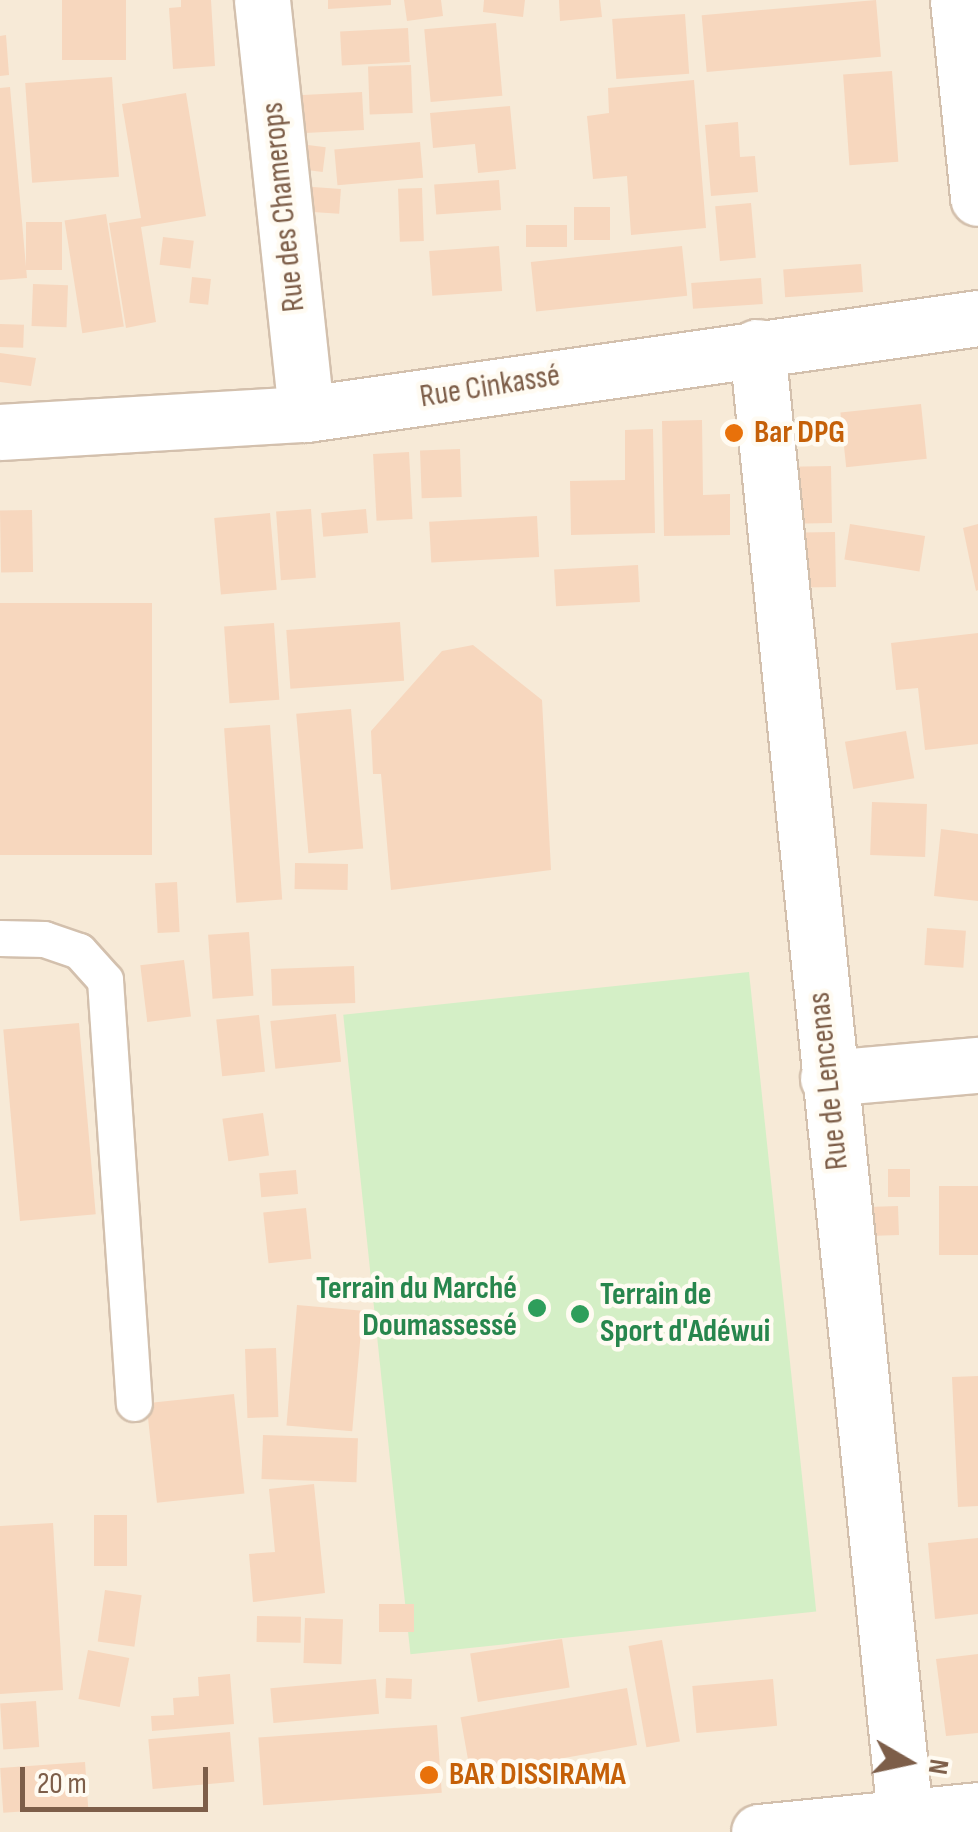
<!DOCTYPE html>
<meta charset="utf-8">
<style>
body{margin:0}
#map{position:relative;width:978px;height:1832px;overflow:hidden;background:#fef7ea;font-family:"Sofia Sans Condensed",sans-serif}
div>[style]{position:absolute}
.residential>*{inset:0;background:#f7ead7;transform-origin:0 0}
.green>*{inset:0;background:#d4efc6;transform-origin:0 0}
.building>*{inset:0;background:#f7d7be;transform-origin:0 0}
.roads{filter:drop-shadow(2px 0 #d3c0ad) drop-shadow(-2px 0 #d3c0ad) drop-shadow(0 2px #d3c0ad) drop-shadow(0 -2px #d3c0ad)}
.lane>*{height:35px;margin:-17.5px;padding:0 17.5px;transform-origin:17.5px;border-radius:17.5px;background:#fff}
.street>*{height:55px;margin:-27.5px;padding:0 27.5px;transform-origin:27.5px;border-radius:27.5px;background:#fff}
.dots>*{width:28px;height:28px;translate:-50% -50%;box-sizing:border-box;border:5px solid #fffbf2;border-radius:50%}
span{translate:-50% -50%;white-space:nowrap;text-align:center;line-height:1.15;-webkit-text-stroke:9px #fffbf2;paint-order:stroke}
.street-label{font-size:32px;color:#7d5e49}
.food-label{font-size:32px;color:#c56008;font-weight:700}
.left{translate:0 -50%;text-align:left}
.leisure-label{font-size:32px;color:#27864d;font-weight:700}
.right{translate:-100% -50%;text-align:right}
.north{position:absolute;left:858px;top:1712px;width:100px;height:100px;-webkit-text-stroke:8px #fffbf2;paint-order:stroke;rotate:99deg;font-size:28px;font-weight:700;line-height:40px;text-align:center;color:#7d5e49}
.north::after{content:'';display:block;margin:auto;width:35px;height:45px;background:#7d5e49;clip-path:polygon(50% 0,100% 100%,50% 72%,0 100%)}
.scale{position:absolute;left:20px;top:1767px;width:188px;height:45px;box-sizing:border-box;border:5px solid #7d5e49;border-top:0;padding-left:12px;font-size:30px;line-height:35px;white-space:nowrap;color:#7d5e49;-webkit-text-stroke:8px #fffbf2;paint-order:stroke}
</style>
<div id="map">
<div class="residential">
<i style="left:0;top:0;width:978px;height:1832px"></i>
</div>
<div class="green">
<i style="left:749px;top:972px;width:643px;height:408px;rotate:84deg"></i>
</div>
<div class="building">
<i style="left:62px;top:0;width:64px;height:60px"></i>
<i style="clip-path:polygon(181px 0,211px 0,215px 66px,173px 69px,169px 8px,181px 7px)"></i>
<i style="clip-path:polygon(328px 0,391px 0,391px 5px,328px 9px)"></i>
<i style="clip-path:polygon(404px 0,441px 0,443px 16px,407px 21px)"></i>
<i style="clip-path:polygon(484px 0,525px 0,523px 17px,483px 12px)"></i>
<i style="clip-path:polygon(559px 0,600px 0,602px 17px,560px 21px)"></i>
<i style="left:876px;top:0;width:57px;height:175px;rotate:85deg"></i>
<i style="left:685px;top:14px;width:60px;height:73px;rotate:86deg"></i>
<i style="left:496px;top:23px;width:73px;height:72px;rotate:85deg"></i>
<i style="left:408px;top:28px;width:34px;height:68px;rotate:87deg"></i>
<i style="clip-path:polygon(6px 35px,9px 75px,0 76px,0 36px)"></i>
<i style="left:411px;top:65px;width:48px;height:43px;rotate:88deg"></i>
<i style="left:892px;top:71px;width:91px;height:49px;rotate:86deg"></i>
<i style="left:112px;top:77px;width:100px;height:87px;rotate:86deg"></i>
<i style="clip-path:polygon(694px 80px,706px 228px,631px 235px,627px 176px,593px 179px,587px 116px,609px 113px,608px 88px)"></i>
<i style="clip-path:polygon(10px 87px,27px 278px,0 280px,0 88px)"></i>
<i style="left:362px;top:92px;width:38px;height:69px;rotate:87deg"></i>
<i style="clip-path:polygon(186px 93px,206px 216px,141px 227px,156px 322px,126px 328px,109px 223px,141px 218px,122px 104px)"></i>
<i style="clip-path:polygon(510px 106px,516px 169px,478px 173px,475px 144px,433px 148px,430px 113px)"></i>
<i style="clip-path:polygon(738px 122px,740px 157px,755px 156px,758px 192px,711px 196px,705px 125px)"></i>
<i style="left:420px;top:142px;width:36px;height:86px;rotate:85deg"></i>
<i style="left:292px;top:143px;width:34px;height:25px;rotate:7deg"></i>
<i style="left:499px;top:180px;width:30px;height:65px;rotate:86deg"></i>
<i style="left:299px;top:186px;width:42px;height:25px;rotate:4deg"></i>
<i style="left:422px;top:188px;width:53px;height:24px;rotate:88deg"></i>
<i style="left:751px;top:203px;width:55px;height:36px;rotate:85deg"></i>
<i style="left:610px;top:207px;width:33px;height:36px;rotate:90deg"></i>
<i style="left:106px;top:214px;width:114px;height:42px;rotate:81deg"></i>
<i style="left:26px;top:222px;width:36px;height:48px"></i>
<i style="left:567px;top:225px;width:22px;height:41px;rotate:90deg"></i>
<i style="left:163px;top:237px;width:31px;height:28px;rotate:7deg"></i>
<i style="left:499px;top:246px;width:45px;height:70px;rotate:86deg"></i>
<i style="left:682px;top:246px;width:50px;height:152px;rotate:84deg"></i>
<i style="left:861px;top:264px;width:28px;height:78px;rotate:86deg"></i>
<i style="left:192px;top:277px;width:19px;height:26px;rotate:6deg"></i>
<i style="left:761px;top:278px;width:26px;height:70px;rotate:86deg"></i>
<i style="left:33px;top:284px;width:35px;height:42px;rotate:2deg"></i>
<i style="left:0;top:324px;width:24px;height:23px;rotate:2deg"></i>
<i style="clip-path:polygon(0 353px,36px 358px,31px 386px,0 382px)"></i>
<i style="left:921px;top:404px;width:55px;height:81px;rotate:84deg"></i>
<i style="clip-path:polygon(702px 420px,703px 495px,730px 494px,730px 535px,664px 536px,662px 421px)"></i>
<i style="clip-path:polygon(653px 429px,655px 533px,571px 535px,570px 481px,625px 480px,625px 430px)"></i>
<i style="left:460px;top:449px;width:48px;height:40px;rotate:88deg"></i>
<i style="left:409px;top:452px;width:67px;height:36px;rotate:87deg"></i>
<i style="left:831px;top:466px;width:57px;height:40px;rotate:89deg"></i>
<i style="left:311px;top:509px;width:69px;height:35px;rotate:86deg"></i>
<i style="left:366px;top:509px;width:24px;height:45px;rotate:85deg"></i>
<i style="left:32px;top:510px;width:62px;height:32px;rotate:89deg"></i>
<i style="left:270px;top:513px;width:77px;height:56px;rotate:85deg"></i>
<i style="left:537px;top:516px;width:41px;height:108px;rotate:87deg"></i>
<i style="left:850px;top:524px;width:76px;height:36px;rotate:9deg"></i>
<i style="clip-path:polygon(978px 524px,978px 590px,976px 591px,963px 528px)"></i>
<i style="left:835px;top:532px;width:55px;height:33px;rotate:89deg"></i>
<i style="left:638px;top:565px;width:37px;height:84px;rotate:87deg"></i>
<i style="left:152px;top:603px;width:252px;height:152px;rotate:90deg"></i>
<i style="left:400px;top:622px;width:59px;height:114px;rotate:86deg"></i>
<i style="left:274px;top:623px;width:77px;height:50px;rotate:86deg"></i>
<i style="clip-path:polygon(978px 633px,978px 744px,925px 750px,918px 688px,896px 690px,891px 643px)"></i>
<i style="clip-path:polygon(473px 645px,542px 700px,551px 870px,391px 890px,381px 774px,373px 774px,371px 731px,442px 651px)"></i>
<i style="left:351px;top:709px;width:140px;height:55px;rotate:85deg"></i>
<i style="left:270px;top:725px;width:175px;height:46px;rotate:86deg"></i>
<i style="left:906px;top:731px;width:48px;height:62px;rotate:80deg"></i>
<i style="left:872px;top:802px;width:55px;height:53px;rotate:2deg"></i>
<i style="clip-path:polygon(941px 829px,978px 834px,978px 901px,934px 896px)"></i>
<i style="left:295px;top:863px;width:53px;height:26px;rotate:1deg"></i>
<i style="left:177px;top:882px;width:50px;height:22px;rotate:87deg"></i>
<i style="left:927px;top:928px;width:39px;height:37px;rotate:4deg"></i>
<i style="left:249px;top:932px;width:64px;height:41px;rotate:86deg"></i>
<i style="left:184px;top:960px;width:57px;height:44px;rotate:83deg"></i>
<i style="left:354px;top:966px;width:37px;height:83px;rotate:88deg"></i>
<i style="left:336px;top:1014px;width:48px;height:66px;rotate:84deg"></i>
<i style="left:259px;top:1015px;width:57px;height:43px;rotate:84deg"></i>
<i style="left:79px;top:1023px;width:192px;height:76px;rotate:85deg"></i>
<i style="left:263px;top:1113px;width:43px;height:41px;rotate:82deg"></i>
<i style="left:910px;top:1169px;width:28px;height:22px;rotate:90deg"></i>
<i style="left:296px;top:1170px;width:24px;height:37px;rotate:85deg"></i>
<i style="left:978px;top:1186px;width:69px;height:39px;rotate:90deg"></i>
<i style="left:898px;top:1206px;width:29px;height:45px;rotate:88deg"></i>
<i style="left:306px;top:1208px;width:51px;height:43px;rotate:84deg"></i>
<i style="left:297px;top:1305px;width:66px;height:121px;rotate:5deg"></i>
<i style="left:276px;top:1348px;width:69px;height:31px;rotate:88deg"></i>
<i style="clip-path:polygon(978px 1376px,978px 1506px,958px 1507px,952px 1377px)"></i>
<i style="left:234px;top:1394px;width:100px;height:88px;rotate:84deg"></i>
<i style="left:263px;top:1435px;width:95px;height:44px;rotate:2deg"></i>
<i style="clip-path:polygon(314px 1484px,325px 1593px,253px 1602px,249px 1554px,275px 1552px,269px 1489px)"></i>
<i style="left:94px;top:1515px;width:33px;height:51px"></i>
<i style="clip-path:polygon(53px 1523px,63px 1690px,0 1694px,0 1526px)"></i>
<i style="clip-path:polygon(978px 1538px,978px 1614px,935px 1619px,928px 1543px)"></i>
<i style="left:105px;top:1590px;width:37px;height:52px;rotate:8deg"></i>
<i style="left:379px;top:1604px;width:35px;height:28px"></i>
<i style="left:257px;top:1616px;width:44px;height:26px;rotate:1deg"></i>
<i style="left:305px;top:1618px;width:38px;height:45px;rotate:2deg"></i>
<i style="left:562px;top:1639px;width:49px;height:93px;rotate:81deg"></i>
<i style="left:662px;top:1640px;width:103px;height:34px;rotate:80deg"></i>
<i style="left:88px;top:1650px;width:42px;height:50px;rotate:11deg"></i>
<i style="clip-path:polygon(978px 1654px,978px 1733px,946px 1736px,936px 1659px)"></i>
<i style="clip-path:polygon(230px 1674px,234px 1724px,152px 1731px,151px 1716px,174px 1715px,173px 1698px,199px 1696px,198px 1677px)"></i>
<i style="left:386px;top:1678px;width:26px;height:20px;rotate:2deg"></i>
<i style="left:376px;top:1679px;width:35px;height:106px;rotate:85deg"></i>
<i style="left:773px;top:1679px;width:47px;height:81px;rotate:85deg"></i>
<i style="left:627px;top:1688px;width:58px;height:169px;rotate:80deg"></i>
<i style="left:36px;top:1701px;width:46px;height:36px;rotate:86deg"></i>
<i style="left:437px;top:1725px;width:68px;height:179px;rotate:86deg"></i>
<i style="left:230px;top:1732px;width:50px;height:82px;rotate:85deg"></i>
<i style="left:85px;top:1762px;width:45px;height:85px;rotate:86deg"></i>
</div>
<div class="roads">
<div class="lane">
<i style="left:0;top:938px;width:44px;rotate:1.3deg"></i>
<i style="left:44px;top:939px;width:37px;rotate:19deg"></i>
<i style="left:79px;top:951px;width:39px;rotate:48deg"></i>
<i style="left:105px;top:980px;width:424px;rotate:86.1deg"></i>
</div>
<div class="street">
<i style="left:262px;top:0;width:416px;rotate:83.9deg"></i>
<i style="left:958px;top:0;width:199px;rotate:84.2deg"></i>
<i style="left:757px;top:347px;width:1476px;rotate:84.25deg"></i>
<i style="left:0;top:432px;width:307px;rotate:-3.4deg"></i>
<i style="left:306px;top:414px;width:679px;rotate:-8.13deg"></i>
<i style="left:828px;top:1078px;width:151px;rotate:-5deg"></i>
<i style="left:759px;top:1832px;width:220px;rotate:-5.7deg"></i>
</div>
</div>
<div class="dots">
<i style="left:734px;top:433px;background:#e8710a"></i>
<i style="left:537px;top:1308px;background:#2e9e5b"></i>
<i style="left:580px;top:1314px;background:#2e9e5b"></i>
<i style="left:429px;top:1775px;background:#e8710a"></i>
</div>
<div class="street-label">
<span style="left:284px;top:207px;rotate:-96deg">Rue des Chamerops</span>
<span style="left:490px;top:387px;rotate:-9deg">Rue Cinkassé</span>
<span style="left:829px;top:1081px;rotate:-96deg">Rue de Lencenas</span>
</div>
<div class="food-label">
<span class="left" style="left:754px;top:433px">Bar DPG</span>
<span class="left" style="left:449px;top:1775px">BAR DISSIRAMA</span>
</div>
<div class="leisure-label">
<span class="right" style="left:517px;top:1308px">Terrain du Marché<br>Doumassessé</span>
<span class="left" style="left:600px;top:1314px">Terrain de<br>Sport d'Adéwui</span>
</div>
<div class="north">N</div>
<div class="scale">20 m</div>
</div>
